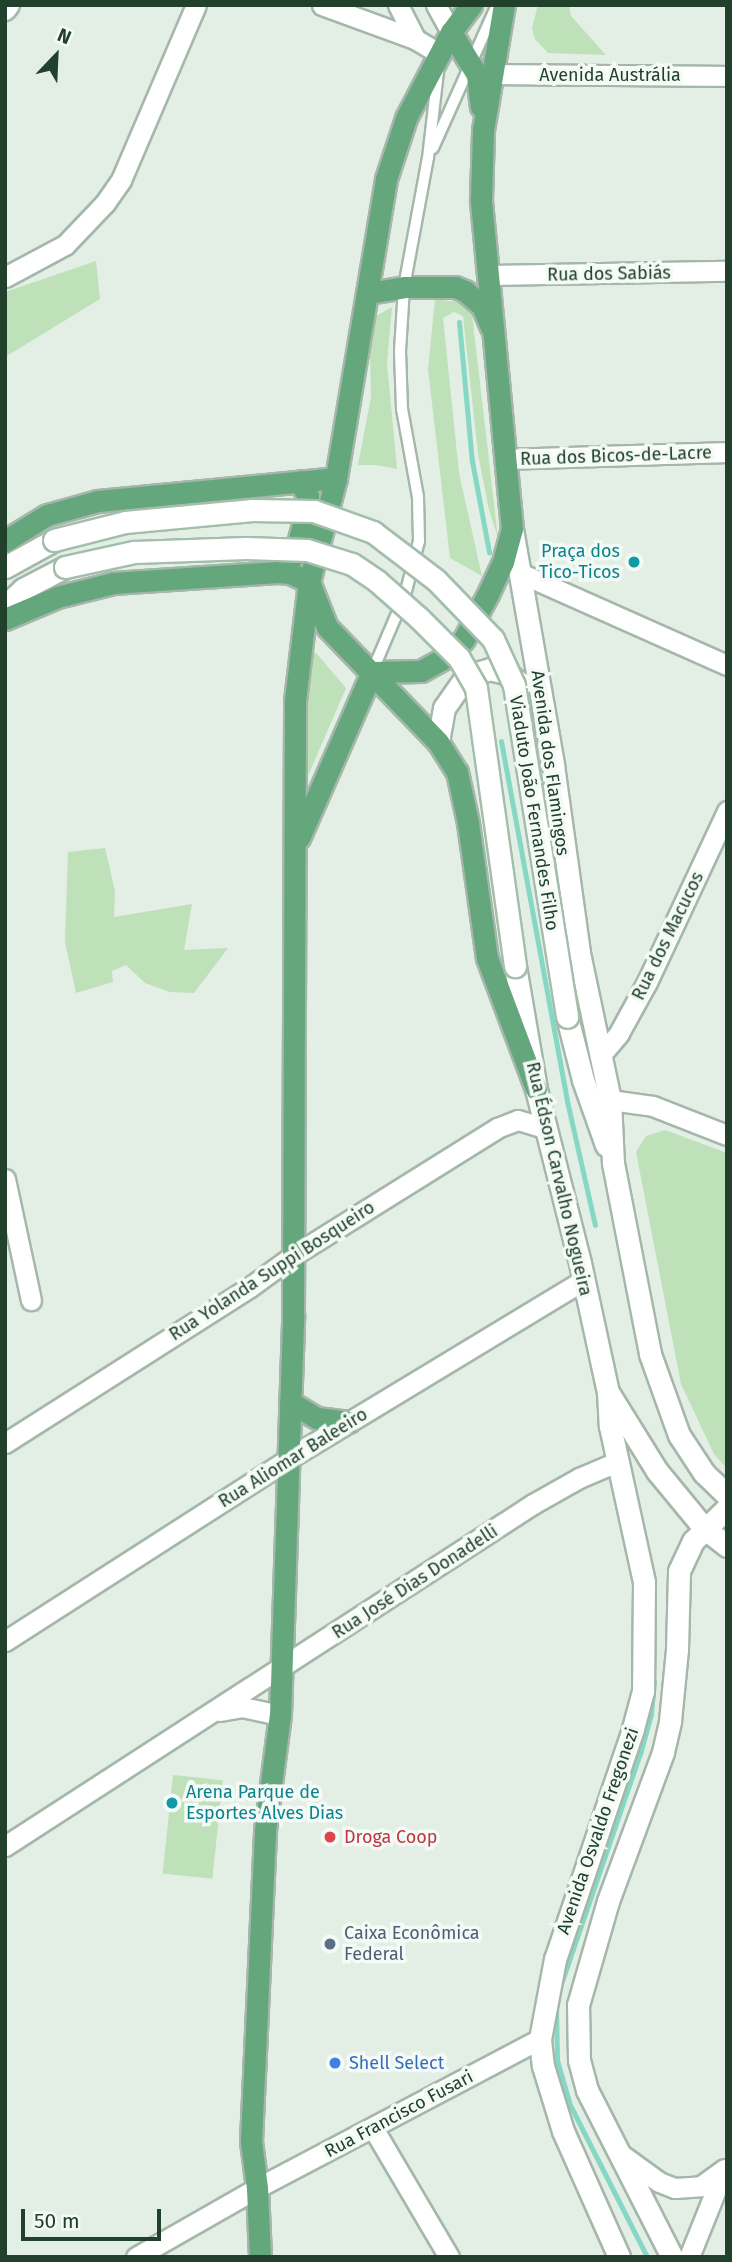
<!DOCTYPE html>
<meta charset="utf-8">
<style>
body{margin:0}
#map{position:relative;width:732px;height:2262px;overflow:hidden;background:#e3eee5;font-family:"Fira Sans",sans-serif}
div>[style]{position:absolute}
.green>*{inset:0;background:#bee1ba;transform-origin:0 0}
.stream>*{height:5px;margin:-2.5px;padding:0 2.5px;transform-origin:2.5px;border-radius:2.5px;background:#87d7c5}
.roads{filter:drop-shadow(2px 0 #a5b7aa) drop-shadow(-2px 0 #a5b7aa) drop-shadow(0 2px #a5b7aa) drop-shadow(0 -2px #a5b7aa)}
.service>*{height:10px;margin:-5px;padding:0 5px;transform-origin:5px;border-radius:5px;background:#fff}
.minor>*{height:19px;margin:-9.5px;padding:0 9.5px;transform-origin:9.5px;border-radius:9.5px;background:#fff}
.tertiary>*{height:21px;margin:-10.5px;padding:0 10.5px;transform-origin:10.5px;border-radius:10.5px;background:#fff}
.secondary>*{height:21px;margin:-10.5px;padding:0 10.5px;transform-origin:10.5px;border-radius:10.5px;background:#fff}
.primary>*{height:21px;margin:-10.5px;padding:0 10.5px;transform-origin:10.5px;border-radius:10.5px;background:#64a77d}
.bridges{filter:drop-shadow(2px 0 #a3beab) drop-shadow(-2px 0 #a3beab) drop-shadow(0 2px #a3beab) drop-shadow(0 -2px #a3beab)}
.secondary-bridge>*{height:21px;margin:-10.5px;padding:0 10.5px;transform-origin:10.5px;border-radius:10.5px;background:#fff}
.dots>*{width:19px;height:19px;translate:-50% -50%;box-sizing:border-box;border:4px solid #f4faf5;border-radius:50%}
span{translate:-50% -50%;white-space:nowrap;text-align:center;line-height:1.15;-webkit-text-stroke:7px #f4faf5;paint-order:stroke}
.street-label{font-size:18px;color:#21412c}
.culture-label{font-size:18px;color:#0d838f}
.right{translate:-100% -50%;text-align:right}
.left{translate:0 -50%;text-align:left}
.health-label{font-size:18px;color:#be3a42}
.service-label{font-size:18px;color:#4e5e75}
.shop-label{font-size:18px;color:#366cbe}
.frame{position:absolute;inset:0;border:7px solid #21412c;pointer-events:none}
.north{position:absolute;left:21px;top:21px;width:70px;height:70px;-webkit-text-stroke:5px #f4faf5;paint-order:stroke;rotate:23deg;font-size:19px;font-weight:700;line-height:28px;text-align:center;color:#21412c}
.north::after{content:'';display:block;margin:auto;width:24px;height:32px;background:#21412c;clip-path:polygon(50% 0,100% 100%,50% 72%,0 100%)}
.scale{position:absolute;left:21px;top:2209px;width:140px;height:32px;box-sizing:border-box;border:4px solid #21412c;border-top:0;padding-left:9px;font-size:21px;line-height:24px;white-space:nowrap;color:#21412c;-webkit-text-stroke:5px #f4faf5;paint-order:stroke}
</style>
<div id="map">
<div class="green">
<i style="clip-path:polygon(538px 5px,569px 5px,571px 16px,606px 55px,548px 53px,535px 39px,532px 28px)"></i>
<i style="clip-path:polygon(96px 261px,100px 299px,5px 357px,5px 292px)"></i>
<i style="clip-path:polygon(435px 299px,465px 303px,472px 314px,498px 538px,489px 510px,478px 454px,463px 316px,454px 312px,443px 318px,459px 473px,482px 576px,450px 558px,428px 369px)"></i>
<i style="clip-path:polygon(392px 307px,387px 363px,397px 469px,376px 465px,358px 465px,371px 397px,370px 352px,376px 316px)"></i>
<i style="clip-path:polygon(310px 646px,346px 688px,300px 794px,302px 707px)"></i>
<i style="clip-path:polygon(105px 848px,115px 891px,114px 917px,192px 904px,184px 950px,228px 948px,194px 993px,170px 992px,145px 983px,126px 965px,112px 971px,113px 982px,76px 993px,65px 942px,68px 852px)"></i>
<i style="clip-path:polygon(665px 1130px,727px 1153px,727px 1469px,714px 1454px,681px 1384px,636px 1152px,646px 1136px)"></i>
<i style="left:173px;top:1775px;width:50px;height:99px;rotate:6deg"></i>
</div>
<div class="stream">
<i style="left:459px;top:322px;width:140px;rotate:84.7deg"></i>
<i style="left:472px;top:461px;width:93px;rotate:79.4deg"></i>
<i style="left:501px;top:741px;width:366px;rotate:79.6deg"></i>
<i style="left:567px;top:1101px;width:127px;rotate:77.3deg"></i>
<i style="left:560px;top:1987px;width:246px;rotate:-71.1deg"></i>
<i style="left:640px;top:1754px;width:41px;rotate:-74.6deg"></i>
<i style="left:651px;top:1714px;width:33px;rotate:-85deg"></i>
<i style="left:556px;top:2007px;width:53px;rotate:88.9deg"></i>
<i style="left:557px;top:2060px;width:47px;rotate:73.9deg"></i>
<i style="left:570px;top:2105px;width:170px;rotate:63.1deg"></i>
</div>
<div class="roads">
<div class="service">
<i style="left:433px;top:148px;width:157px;rotate:-65.9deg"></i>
<i style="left:372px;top:672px;width:84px;rotate:-66.8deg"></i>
<i style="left:405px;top:595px;width:56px;rotate:-75.5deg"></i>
<i style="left:419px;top:541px;width:44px;rotate:-91.3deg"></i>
<i style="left:418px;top:497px;width:89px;rotate:-100.3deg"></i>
<i style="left:402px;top:409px;width:58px;rotate:-92deg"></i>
<i style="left:400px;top:351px;width:64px;rotate:-86.4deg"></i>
<i style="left:404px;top:287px;width:131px;rotate:-79.5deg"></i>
<i style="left:428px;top:158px;width:87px;rotate:-83.4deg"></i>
</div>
<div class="minor">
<i style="left:322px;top:5px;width:99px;rotate:20.1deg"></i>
<i style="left:415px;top:39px;width:29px;rotate:31deg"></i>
<i style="left:398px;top:5px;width:38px;rotate:63deg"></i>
<i style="left:436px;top:5px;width:31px;rotate:61deg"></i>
<i style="left:5px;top:10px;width:6px;rotate:-51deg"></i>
<i style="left:494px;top:74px;width:233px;rotate:0.5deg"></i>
<i style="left:490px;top:275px;width:237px;rotate:-1deg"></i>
<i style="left:5px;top:277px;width:68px;rotate:-28.1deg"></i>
<i style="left:65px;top:245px;width:58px;rotate:-46.4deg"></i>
<i style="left:105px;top:203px;width:28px;rotate:-55deg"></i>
<i style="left:121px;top:180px;width:190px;rotate:-66.8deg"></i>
<i style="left:505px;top:459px;width:222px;rotate:-1.8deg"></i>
<i style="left:520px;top:573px;width:227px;rotate:24deg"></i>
<i style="left:600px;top:1056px;width:30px;rotate:-50deg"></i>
<i style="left:619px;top:1033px;width:58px;rotate:-61.2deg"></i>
<i style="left:647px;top:982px;width:189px;rotate:-64.9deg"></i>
<i style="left:610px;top:1100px;width:43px;rotate:7.9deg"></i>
<i style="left:653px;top:1106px;width:79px;rotate:21.4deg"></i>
<i style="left:5px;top:1179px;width:124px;rotate:77.9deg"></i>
<i style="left:5px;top:1443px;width:290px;rotate:-32.5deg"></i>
<i style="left:250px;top:1287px;width:54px;rotate:-36deg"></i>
<i style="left:294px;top:1255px;width:239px;rotate:-32deg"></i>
<i style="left:497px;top:1128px;width:22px;rotate:-21deg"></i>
<i style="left:518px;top:1120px;width:28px;rotate:17deg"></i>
<i style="left:5px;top:1641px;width:336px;rotate:-32.7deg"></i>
<i style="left:288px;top:1459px;width:345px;rotate:-31.2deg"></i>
<i style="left:220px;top:1711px;width:22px;rotate:-10deg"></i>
<i style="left:242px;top:1707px;width:39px;rotate:12deg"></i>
<i style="left:5px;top:1846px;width:629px;rotate:-32.93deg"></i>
<i style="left:533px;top:1504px;width:53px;rotate:-29.5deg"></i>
<i style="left:579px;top:1478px;width:43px;rotate:-23deg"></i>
<i style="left:373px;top:2128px;width:150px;rotate:59.5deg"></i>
<i style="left:619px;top:2153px;width:49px;rotate:35.9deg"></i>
<i style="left:659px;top:2182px;width:17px;rotate:21deg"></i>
<i style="left:675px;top:2188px;width:26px;rotate:-4deg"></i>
<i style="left:701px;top:2186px;width:29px;rotate:-36deg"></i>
<i style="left:136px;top:2257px;width:139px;rotate:-29.7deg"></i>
<i style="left:257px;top:2188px;width:320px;rotate:-27.8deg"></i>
<i style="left:689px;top:2257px;width:94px;rotate:-68.1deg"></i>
</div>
<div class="tertiary">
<i style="left:608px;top:1392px;width:34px;rotate:87deg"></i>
<i style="left:610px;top:1426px;width:160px;rotate:77.7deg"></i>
<i style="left:644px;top:1582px;width:109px;rotate:90.5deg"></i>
<i style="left:643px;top:1691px;width:39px;rotate:105deg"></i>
<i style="left:633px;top:1729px;width:243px;rotate:108.7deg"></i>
<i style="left:555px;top:1959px;width:81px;rotate:100.6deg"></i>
<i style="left:540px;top:2039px;width:27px;rotate:84deg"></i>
<i style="left:543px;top:2066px;width:68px;rotate:72.9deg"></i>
<i style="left:563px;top:2131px;width:138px;rotate:66deg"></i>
<i style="left:672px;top:2257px;width:187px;rotate:-117deg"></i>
<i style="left:587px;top:2090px;width:31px;rotate:-105deg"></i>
<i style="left:579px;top:2060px;width:55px;rotate:-91deg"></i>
<i style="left:578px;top:2005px;width:108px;rotate:-73.9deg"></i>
<i style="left:608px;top:1901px;width:159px;rotate:-69.7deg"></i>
<i style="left:663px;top:1752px;width:32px;rotate:-77deg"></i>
<i style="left:670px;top:1721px;width:72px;rotate:-84.4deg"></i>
<i style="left:677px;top:1649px;width:78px;rotate:-88.5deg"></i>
<i style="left:679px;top:1571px;width:33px;rotate:-65deg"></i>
<i style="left:693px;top:1541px;width:47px;rotate:-44.1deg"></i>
</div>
<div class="secondary">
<i style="left:512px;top:529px;width:240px;rotate:80.1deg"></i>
<i style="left:553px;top:765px;width:190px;rotate:82.1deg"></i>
<i style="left:579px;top:953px;width:150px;rotate:78.1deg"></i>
<i style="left:610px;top:1100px;width:63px;rotate:87.3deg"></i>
<i style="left:613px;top:1163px;width:195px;rotate:79deg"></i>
<i style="left:650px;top:1354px;width:86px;rotate:70.3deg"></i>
<i style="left:679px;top:1435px;width:45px;rotate:56.7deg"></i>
<i style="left:704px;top:1473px;width:32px;rotate:44deg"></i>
<i style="left:5px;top:567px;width:56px;rotate:-28.9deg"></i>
<i style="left:5px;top:606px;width:25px;rotate:-43deg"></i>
<i style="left:23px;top:589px;width:47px;rotate:-27.6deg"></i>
<i style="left:438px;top:742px;width:35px;rotate:-80deg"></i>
<i style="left:444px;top:708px;width:39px;rotate:-55deg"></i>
<i style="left:466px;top:676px;width:25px;rotate:-16deg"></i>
<i style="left:490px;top:669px;width:16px;rotate:15deg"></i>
<i style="left:505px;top:673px;width:20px;rotate:33deg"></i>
<i style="left:515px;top:966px;width:125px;rotate:80.3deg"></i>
<i style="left:536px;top:1089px;width:179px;rotate:75.8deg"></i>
<i style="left:580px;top:1263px;width:132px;rotate:77.8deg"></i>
<i style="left:608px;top:1392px;width:93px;rotate:58.2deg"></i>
<i style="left:657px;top:1471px;width:74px;rotate:50.5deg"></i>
<i style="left:704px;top:1528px;width:29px;rotate:38deg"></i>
<i style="left:567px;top:1017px;width:65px;rotate:75.7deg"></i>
<i style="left:583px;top:1080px;width:69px;rotate:70.5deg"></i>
</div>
<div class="primary">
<i style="left:451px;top:32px;width:50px;rotate:58.8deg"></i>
<i style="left:477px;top:75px;width:32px;rotate:83deg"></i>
<i style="left:368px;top:293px;width:36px;rotate:-9deg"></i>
<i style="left:404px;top:287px;width:51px"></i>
<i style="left:455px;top:287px;width:11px;rotate:22deg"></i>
<i style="left:465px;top:291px;width:23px;rotate:41deg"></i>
<i style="left:482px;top:306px;width:23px;rotate:67deg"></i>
<i style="left:5px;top:541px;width:49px;rotate:-31.8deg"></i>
<i style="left:47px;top:515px;width:53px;rotate:-15.4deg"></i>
<i style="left:98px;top:501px;width:239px;rotate:-5.5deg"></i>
<i style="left:288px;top:564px;width:19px;rotate:-62deg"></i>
<i style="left:297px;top:547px;width:43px;rotate:-75.3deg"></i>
<i style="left:308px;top:505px;width:9px;rotate:-90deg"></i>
<i style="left:308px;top:496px;width:17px;rotate:-121deg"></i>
<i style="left:5px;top:619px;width:56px;rotate:-22.9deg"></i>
<i style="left:57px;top:597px;width:58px;rotate:-14deg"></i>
<i style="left:113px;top:583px;width:165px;rotate:-3.8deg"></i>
<i style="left:278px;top:572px;width:12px;rotate:5deg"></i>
<i style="left:290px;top:573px;width:21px;rotate:25deg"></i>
<i style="left:309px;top:582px;width:48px;rotate:68.2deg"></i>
<i style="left:327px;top:627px;width:160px;rotate:46deg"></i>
<i style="left:438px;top:742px;width:36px;rotate:58deg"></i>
<i style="left:457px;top:772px;width:52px;rotate:77.8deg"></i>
<i style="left:468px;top:823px;width:136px;rotate:82deg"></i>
<i style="left:487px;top:958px;width:140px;rotate:69.5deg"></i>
<i style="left:372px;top:672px;width:49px;rotate:-1.2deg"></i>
<i style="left:421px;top:671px;width:33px;rotate:-29deg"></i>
<i style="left:450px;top:655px;width:21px;rotate:-49deg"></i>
<i style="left:464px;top:639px;width:51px;rotate:-61.9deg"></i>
<i style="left:488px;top:594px;width:35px;rotate:-65deg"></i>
<i style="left:503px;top:562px;width:34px;rotate:-75deg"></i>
<i style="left:512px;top:529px;width:331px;rotate:-95.4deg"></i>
<i style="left:481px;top:199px;width:69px;rotate:-88.3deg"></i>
<i style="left:483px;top:130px;width:127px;rotate:-80.5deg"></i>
<i style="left:299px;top:838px;width:181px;rotate:-66.3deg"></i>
<i style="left:290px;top:1402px;width:31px;rotate:31deg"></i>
<i style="left:317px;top:1418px;width:32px;rotate:7deg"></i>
<i style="left:260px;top:2257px;width:69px;rotate:-92.5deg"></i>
<i style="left:257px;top:2188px;width:47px;rotate:-97.3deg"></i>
<i style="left:251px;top:2141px;width:311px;rotate:-87.4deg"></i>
<i style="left:265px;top:1830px;width:116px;rotate:-82.6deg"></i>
<i style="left:280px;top:1715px;width:401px;rotate:-88.1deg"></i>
<i style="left:293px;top:1314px;width:613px;rotate:-89.81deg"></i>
<i style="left:295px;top:701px;width:120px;rotate:-83.3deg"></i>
<i style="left:309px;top:582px;width:107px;rotate:-75.4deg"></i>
<i style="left:336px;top:478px;width:303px;rotate:-80.5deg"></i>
<i style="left:386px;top:179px;width:64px;rotate:-71.8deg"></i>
<i style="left:406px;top:118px;width:97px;rotate:-62.4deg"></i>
<i style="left:451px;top:32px;width:34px;rotate:-53deg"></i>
</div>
</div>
<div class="bridges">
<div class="secondary-bridge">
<i style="left:54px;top:540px;width:73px;rotate:-14.2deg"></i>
<i style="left:125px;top:522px;width:128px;rotate:-5.4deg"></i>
<i style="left:252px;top:510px;width:62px;rotate:0.9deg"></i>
<i style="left:314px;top:511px;width:63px;rotate:19.6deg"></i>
<i style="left:373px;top:532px;width:79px;rotate:37.3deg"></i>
<i style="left:436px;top:580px;width:82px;rotate:46deg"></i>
<i style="left:493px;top:639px;width:51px;rotate:65.5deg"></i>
<i style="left:514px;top:685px;width:336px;rotate:80.9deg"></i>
<i style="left:65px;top:567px;width:71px;rotate:-12.3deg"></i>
<i style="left:134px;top:552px;width:112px;rotate:-2deg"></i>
<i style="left:246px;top:548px;width:61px;rotate:1.9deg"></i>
<i style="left:307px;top:550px;width:47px;rotate:17.3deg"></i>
<i style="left:352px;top:564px;width:30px;rotate:34deg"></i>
<i style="left:377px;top:581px;width:55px;rotate:41.3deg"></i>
<i style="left:418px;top:617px;width:58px;rotate:45deg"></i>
<i style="left:459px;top:658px;width:34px;rotate:60deg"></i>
<i style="left:476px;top:688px;width:281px;rotate:82deg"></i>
</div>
</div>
<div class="dots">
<i style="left:634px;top:562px;background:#0f9aa8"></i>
<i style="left:172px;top:1803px;background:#0f9aa8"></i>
<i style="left:330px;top:1837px;background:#e0444e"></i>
<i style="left:330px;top:1944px;background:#5c6f8a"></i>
<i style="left:335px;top:2063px;background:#3f7fe0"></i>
</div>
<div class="street-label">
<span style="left:610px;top:75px">Avenida Austrália</span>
<span style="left:609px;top:274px;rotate:-1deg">Rua dos Sabiás</span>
<span style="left:616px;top:456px;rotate:-2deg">Rua dos Bicos-de-Lacre</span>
<span style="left:550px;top:763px;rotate:82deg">Avenida dos Flamingos</span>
<span style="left:534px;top:813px;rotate:81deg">Viaduto João Fernandes Filho</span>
<span style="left:668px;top:936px;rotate:-64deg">Rua dos Macucos</span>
<span style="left:559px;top:1179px;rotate:77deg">Rua Édson Carvalho Nogueira</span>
<span style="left:272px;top:1271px;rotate:-33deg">Rua Yolanda Suppi Bosqueiro</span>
<span style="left:293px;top:1458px;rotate:-32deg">Rua Aliomar Baleeiro</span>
<span style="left:415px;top:1582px;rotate:-33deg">Rua José Dias Donadelli</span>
<span style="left:598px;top:1831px;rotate:-71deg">Avenida Osvaldo Fregonezi</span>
<span style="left:399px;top:2114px;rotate:-28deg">Rua Francisco Fusari</span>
</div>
<div class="culture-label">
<span class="right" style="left:620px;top:562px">Praça dos<br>Tico-Ticos</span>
<span class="left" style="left:186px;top:1803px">Arena Parque de<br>Esportes Alves Dias</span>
</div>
<div class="health-label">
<span class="left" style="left:344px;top:1837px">Droga Coop</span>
</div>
<div class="service-label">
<span class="left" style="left:344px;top:1944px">Caixa Econômica<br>Federal</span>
</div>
<div class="shop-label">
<span class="left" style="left:349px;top:2063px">Shell Select</span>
</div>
<div class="frame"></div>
<div class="north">N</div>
<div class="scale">50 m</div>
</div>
